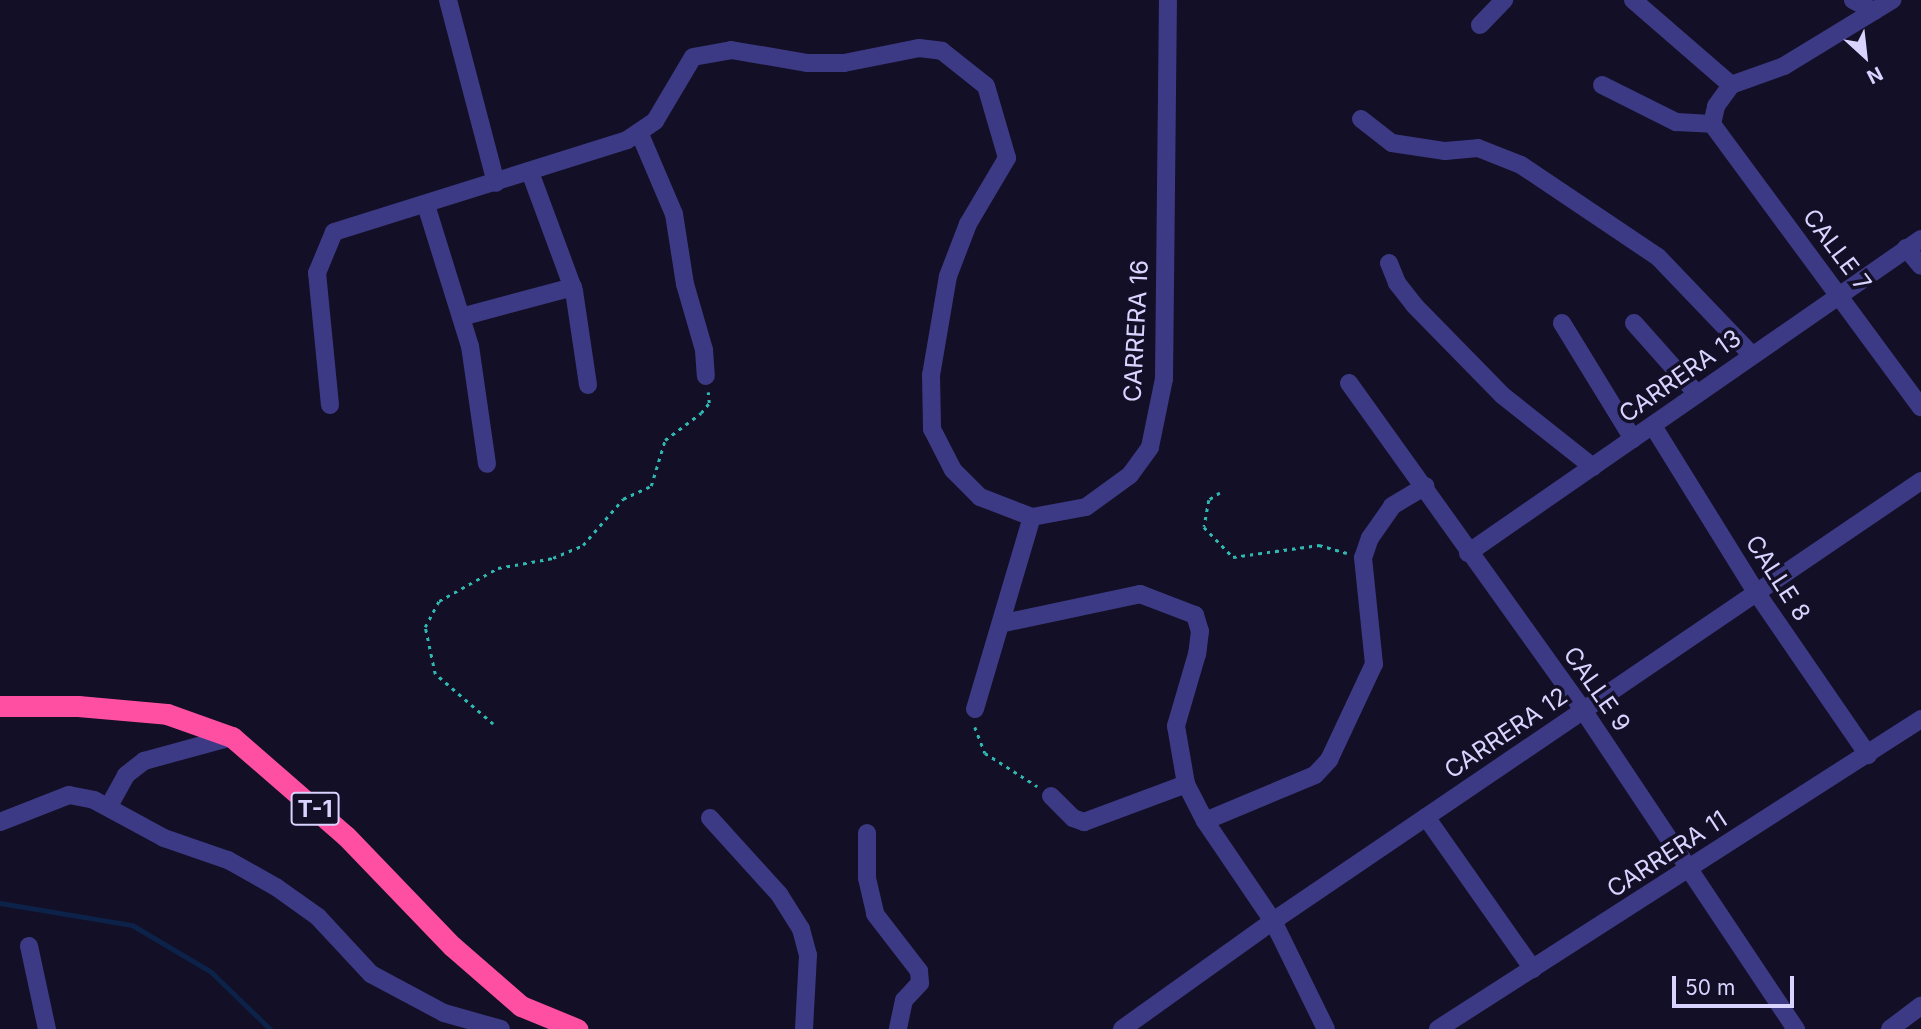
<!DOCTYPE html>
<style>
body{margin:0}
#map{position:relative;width:1921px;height:1029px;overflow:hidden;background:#130f26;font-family:Inter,sans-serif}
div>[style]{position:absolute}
.stream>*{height:5px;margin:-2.5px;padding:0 2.5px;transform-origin:2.5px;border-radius:2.5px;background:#0c2248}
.path>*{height:2.5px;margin-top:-1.25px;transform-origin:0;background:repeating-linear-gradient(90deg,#2fb8b0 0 3.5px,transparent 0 8.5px)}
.minor>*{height:18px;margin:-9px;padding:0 9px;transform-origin:9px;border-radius:9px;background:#3d3a85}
.highway>*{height:21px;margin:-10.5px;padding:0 10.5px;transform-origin:10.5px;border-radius:10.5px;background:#ff4fa3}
span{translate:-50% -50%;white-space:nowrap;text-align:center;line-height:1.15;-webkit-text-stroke:7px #130f26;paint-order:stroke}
.shield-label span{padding:2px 5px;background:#130f26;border:2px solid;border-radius:5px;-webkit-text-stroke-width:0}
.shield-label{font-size:23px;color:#d9d4ff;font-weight:700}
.street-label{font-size:24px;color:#d9d4ff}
.north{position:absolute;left:1830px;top:21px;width:70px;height:70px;-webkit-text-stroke:5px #130f26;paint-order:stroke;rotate:153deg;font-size:19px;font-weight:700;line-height:28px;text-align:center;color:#d9d4ff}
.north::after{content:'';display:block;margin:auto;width:24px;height:32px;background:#d9d4ff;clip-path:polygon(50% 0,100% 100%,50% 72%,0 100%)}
.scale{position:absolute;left:1672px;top:976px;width:122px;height:32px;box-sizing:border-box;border:4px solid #d9d4ff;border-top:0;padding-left:9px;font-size:21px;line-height:24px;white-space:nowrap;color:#d9d4ff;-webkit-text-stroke:5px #130f26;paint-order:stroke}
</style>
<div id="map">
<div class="stream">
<i style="left:0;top:903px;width:134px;rotate:9.5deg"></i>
<i style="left:132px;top:925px;width:92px;rotate:30.7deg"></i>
<i style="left:211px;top:972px;width:82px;rotate:44deg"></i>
</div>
<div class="path">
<i style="left:1220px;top:493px;width:13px;rotate:148deg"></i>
<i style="left:1209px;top:500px;width:27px;rotate:100deg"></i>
<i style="left:1204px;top:527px;width:42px;rotate:46deg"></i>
<i style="left:1233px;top:557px;width:87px;rotate:-7.9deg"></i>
<i style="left:1319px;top:545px;width:29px;rotate:16deg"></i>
<i style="left:493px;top:724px;width:77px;rotate:-139.2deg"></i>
<i style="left:435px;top:674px;width:48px;rotate:-102deg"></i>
<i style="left:425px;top:627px;width:30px;rotate:-62deg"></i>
<i style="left:439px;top:601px;width:68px;rotate:-29.2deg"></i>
<i style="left:498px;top:568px;width:56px;rotate:-10.3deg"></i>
<i style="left:553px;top:558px;width:33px;rotate:-23deg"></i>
<i style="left:583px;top:545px;width:61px;rotate:-49deg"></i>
<i style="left:623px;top:499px;width:31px;rotate:-25deg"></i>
<i style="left:651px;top:486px;width:48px;rotate:-73.1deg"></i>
<i style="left:665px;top:440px;width:45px;rotate:-36.9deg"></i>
<i style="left:701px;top:413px;width:13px;rotate:-51deg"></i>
<i style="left:709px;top:403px;width:11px;rotate:-95deg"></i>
<i style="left:975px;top:727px;width:28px;rotate:69deg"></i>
<i style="left:985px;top:753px;width:62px;rotate:32.4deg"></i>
</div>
<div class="minor">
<i style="left:448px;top:0;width:189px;rotate:75.3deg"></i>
<i style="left:1633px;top:0;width:130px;rotate:40.9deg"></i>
<i style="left:1853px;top:0;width:24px;rotate:28deg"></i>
<i style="left:1480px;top:25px;width:35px;rotate:-46deg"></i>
<i style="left:1602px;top:85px;width:83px;rotate:26.6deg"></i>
<i style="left:1676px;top:122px;width:36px;rotate:3deg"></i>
<i style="left:1361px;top:119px;width:39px;rotate:38deg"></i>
<i style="left:1392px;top:143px;width:54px;rotate:8.6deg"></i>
<i style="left:1445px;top:151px;width:33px;rotate:-5deg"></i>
<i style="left:1478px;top:148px;width:46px;rotate:21.6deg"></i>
<i style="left:1521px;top:165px;width:165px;rotate:33.9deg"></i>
<i style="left:1658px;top:257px;width:136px;rotate:46.2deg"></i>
<i style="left:1712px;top:124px;width:352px;rotate:53.6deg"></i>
<i style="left:1712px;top:124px;width:18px;rotate:-77deg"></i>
<i style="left:1716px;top:106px;width:26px;rotate:-54deg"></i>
<i style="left:1731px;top:85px;width:56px;rotate:-19.7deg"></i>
<i style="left:1784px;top:66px;width:127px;rotate:-31.4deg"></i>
<i style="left:639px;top:132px;width:89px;rotate:66.9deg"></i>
<i style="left:674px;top:214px;width:71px;rotate:81.1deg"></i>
<i style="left:685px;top:284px;width:69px;rotate:73.9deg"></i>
<i style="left:704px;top:350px;width:26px;rotate:86deg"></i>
<i style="left:530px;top:172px;width:127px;rotate:69.7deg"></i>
<i style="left:574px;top:291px;width:95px;rotate:81.5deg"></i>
<i style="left:426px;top:205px;width:148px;rotate:72.7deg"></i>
<i style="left:470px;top:346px;width:119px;rotate:81.8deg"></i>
<i style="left:1906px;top:248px;width:23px;rotate:50deg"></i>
<i style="left:1389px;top:263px;width:22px;rotate:68deg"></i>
<i style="left:1397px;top:283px;width:28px;rotate:52deg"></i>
<i style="left:1414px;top:305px;width:126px;rotate:45.6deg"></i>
<i style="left:1502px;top:395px;width:116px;rotate:38.4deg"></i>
<i style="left:461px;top:317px;width:116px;rotate:-15deg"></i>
<i style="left:1562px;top:323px;width:136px;rotate:58.5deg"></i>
<i style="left:1634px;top:323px;width:95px;rotate:48.4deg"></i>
<i style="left:1349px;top:383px;width:402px;rotate:54.4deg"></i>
<i style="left:1583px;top:710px;width:384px;rotate:56.3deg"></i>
<i style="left:330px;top:405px;width:133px;rotate:-95.6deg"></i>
<i style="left:317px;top:273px;width:44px;rotate:-67.5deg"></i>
<i style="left:334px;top:232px;width:307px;rotate:-17.4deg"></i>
<i style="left:627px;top:140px;width:34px;rotate:-34deg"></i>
<i style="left:655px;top:121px;width:74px;rotate:-59.3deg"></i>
<i style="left:693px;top:57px;width:39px;rotate:-10deg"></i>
<i style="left:731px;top:50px;width:78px;rotate:9.6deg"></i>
<i style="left:808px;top:63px;width:36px"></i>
<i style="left:844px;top:63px;width:76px;rotate:-11.3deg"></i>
<i style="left:919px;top:48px;width:23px;rotate:7deg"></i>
<i style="left:942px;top:51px;width:56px;rotate:38.5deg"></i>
<i style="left:986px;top:86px;width:75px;rotate:73.7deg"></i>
<i style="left:1007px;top:158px;width:77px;rotate:120.6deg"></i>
<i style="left:968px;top:224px;width:56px;rotate:111deg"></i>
<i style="left:948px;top:276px;width:100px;rotate:99.7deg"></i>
<i style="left:931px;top:375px;width:54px;rotate:88.9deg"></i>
<i style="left:932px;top:429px;width:46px;rotate:62.9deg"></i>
<i style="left:953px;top:470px;width:38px;rotate:45deg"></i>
<i style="left:980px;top:497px;width:56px;rotate:21deg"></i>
<i style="left:1032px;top:517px;width:55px;rotate:-10.5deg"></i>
<i style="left:1086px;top:507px;width:54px;rotate:-36deg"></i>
<i style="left:1130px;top:475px;width:34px;rotate:-54deg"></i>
<i style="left:1150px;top:447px;width:69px;rotate:-78.4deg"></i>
<i style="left:1164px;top:379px;width:379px;rotate:-89.4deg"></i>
<i style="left:1653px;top:426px;width:195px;rotate:58.2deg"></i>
<i style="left:1756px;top:592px;width:198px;rotate:55.5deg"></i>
<i style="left:1468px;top:553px;width:551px;rotate:-34.73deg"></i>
<i style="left:1004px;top:623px;width:139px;rotate:-12deg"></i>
<i style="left:1140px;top:594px;width:59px;rotate:20.9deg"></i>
<i style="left:1195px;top:615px;width:17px;rotate:73deg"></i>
<i style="left:1200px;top:631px;width:23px;rotate:97deg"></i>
<i style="left:1197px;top:654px;width:75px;rotate:106.3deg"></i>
<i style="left:1176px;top:726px;width:59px;rotate:80.2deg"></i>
<i style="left:1186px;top:784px;width:42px;rotate:62.8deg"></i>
<i style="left:1205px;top:821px;width:121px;rotate:55.8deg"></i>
<i style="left:1273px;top:921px;width:120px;rotate:63.9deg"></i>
<i style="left:975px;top:709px;width:200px;rotate:-73.5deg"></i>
<i style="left:1051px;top:796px;width:31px;rotate:45deg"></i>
<i style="left:1073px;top:818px;width:12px;rotate:20deg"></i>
<i style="left:1084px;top:822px;width:109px;rotate:-20.4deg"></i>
<i style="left:109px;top:806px;width:35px;rotate:-61deg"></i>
<i style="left:126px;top:775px;width:23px;rotate:-38deg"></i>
<i style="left:144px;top:761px;width:91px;rotate:-15.3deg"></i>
<i style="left:1426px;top:817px;width:186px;rotate:54.9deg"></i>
<i style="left:710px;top:818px;width:103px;rotate:47.8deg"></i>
<i style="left:779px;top:894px;width:41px;rotate:57.8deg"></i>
<i style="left:801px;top:929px;width:27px;rotate:75deg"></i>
<i style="left:808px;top:955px;width:74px;rotate:93.1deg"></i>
<i style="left:1205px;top:821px;width:119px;rotate:-22.7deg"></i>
<i style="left:1315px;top:775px;width:21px;rotate:-47deg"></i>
<i style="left:1329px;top:760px;width:106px;rotate:-64.9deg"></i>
<i style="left:1374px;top:664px;width:107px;rotate:-95.9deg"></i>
<i style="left:1363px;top:558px;width:21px;rotate:-71deg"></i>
<i style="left:1370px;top:538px;width:39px;rotate:-55deg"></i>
<i style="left:1392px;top:506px;width:39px;rotate:-31deg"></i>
<i style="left:0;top:822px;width:74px;rotate:-21.4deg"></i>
<i style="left:69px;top:795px;width:25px;rotate:11deg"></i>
<i style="left:94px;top:800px;width:80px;rotate:28.5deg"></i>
<i style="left:164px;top:838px;width:68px;rotate:19deg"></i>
<i style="left:228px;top:860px;width:55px;rotate:29.4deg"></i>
<i style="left:276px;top:887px;width:52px;rotate:35.5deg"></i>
<i style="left:318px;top:917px;width:78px;rotate:47.1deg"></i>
<i style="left:371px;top:974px;width:83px;rotate:28.1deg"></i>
<i style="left:444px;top:1013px;width:59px;rotate:15.7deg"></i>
<i style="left:867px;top:833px;width:45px;rotate:90deg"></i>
<i style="left:867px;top:878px;width:37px;rotate:77deg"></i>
<i style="left:875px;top:914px;width:72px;rotate:52.3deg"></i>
<i style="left:919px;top:971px;width:12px;rotate:85deg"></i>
<i style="left:920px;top:983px;width:23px;rotate:133deg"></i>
<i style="left:904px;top:1000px;width:30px;rotate:102deg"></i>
<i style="left:29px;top:946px;width:85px;rotate:77.8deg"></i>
<i style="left:1122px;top:1029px;width:186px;rotate:-35.6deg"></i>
<i style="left:1273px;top:921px;width:783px;rotate:-34.18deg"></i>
<i style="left:1438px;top:1029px;width:574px;rotate:-32.69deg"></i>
<i style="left:1890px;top:1029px;width:39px;rotate:-37deg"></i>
</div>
<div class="highway">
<i style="left:0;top:706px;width:78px"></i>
<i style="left:78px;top:706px;width:89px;rotate:5.1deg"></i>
<i style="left:167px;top:714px;width:69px;rotate:19.5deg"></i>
<i style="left:232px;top:737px;width:151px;rotate:41deg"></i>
<i style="left:346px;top:836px;width:153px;rotate:46.1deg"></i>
<i style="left:452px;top:946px;width:91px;rotate:41deg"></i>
<i style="left:521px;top:1006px;width:61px;rotate:22.3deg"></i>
</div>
<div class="shield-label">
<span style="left:315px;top:809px">T-1</span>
</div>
<div class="street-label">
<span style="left:1837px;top:250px;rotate:53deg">CALLE 7</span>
<span style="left:1136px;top:331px;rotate:-87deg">CARRERA 16</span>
<span style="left:1680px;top:376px;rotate:-35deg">CARRERA 13</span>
<span style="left:1778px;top:578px;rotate:57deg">CALLE 8</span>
<span style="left:1597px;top:689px;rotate:55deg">CALLE 9</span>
<span style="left:1506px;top:733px;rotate:-34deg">CARRERA 12</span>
<span style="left:1667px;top:854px;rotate:-33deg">CARRERA 11</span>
</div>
<div class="north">N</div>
<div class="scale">50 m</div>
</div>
